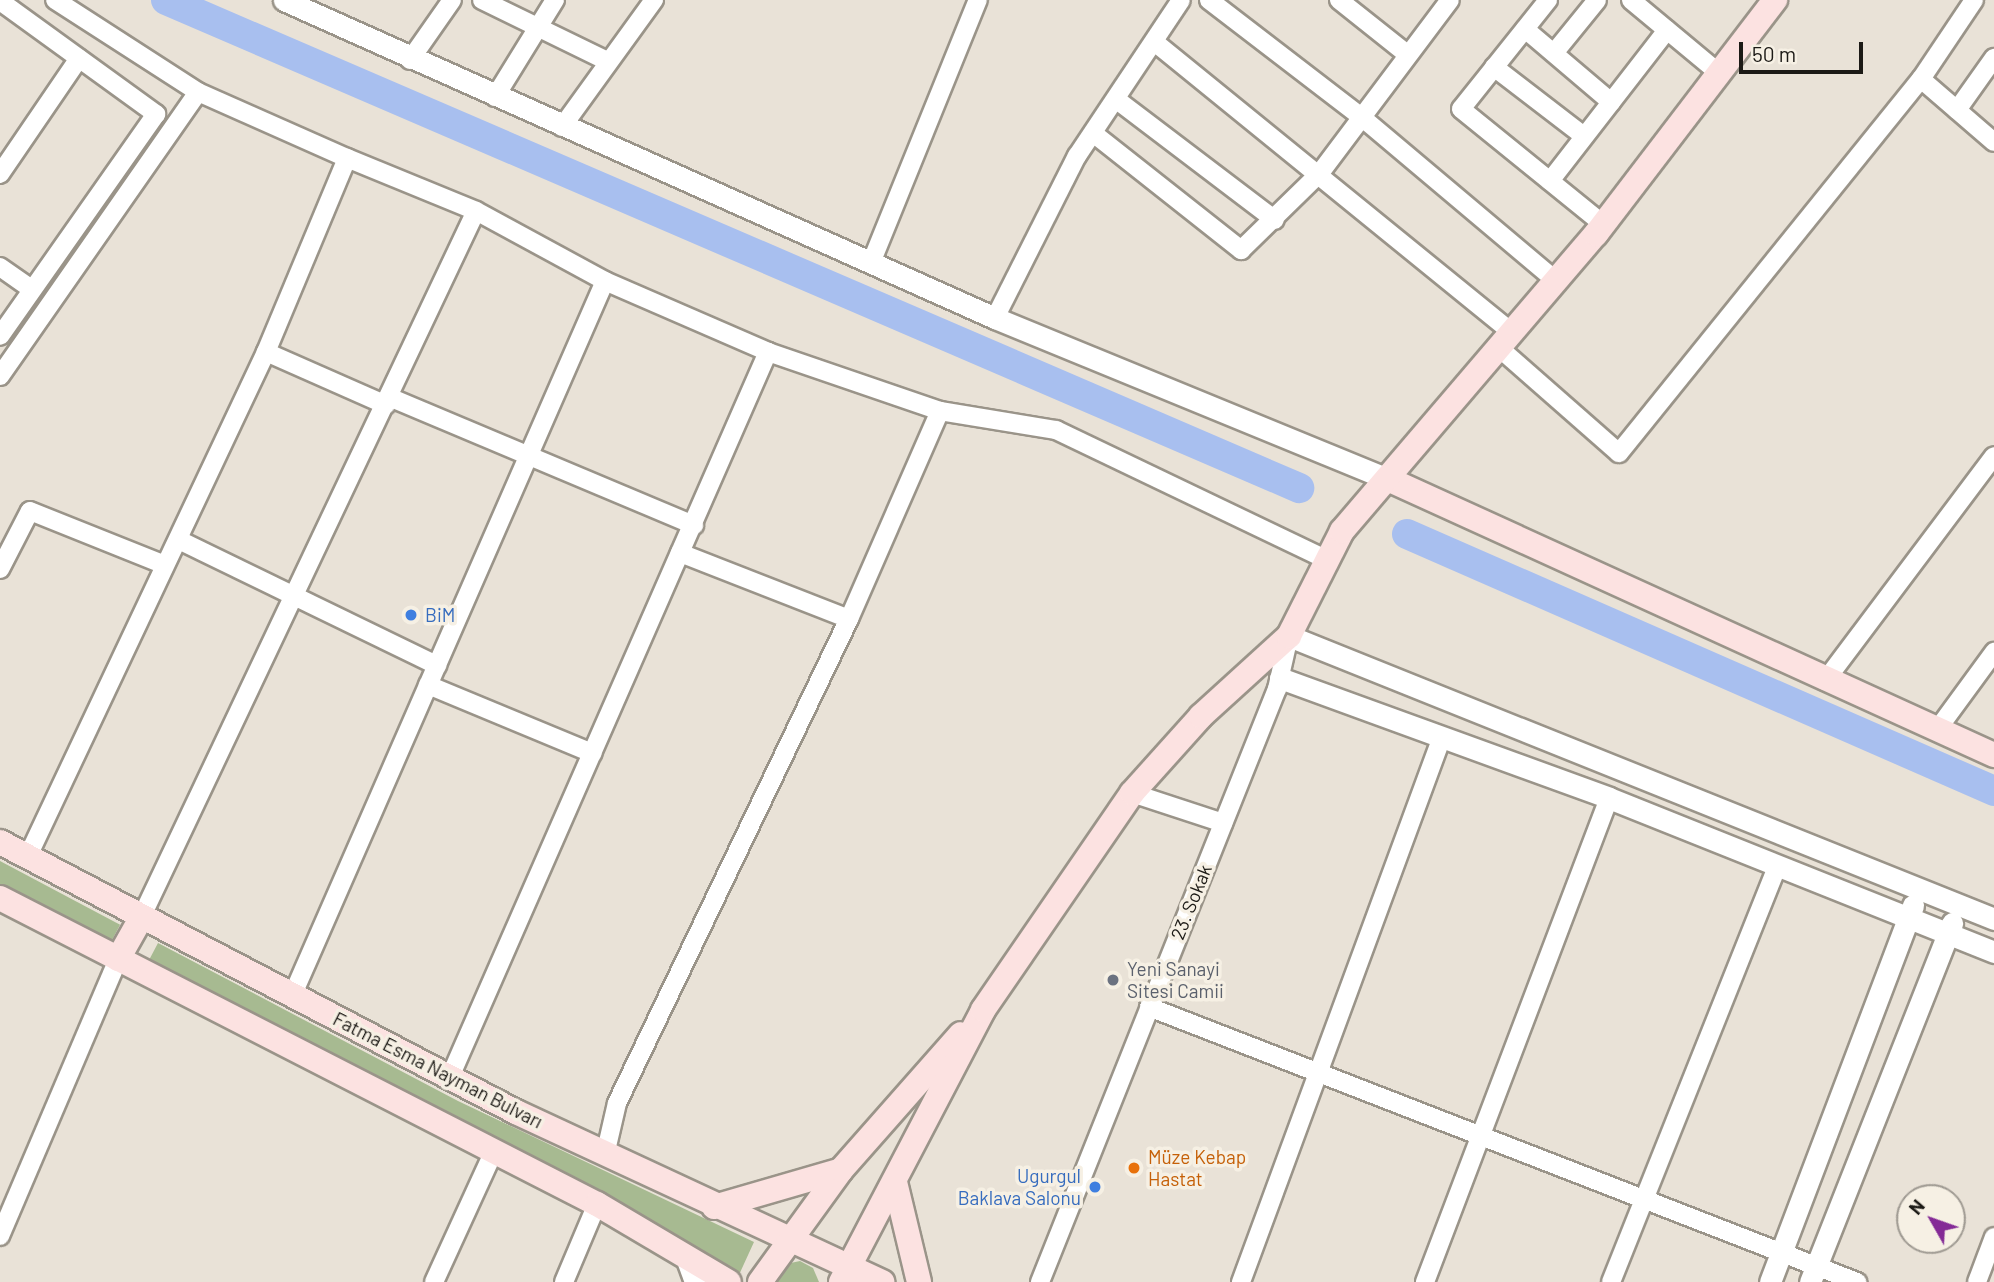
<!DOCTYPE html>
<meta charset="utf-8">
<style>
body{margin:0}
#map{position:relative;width:1994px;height:1282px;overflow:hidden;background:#e9e2d7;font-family:Barlow,sans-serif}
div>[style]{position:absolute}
.green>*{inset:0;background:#a7ba91;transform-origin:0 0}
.river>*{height:30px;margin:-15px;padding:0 15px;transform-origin:15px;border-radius:15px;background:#a8bfef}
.roads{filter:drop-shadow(2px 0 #9a9489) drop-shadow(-2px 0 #9a9489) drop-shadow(0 2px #9a9489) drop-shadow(0 -2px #9a9489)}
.minor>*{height:18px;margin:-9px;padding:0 9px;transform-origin:9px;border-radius:9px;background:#fff}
.tertiary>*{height:21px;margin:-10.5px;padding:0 10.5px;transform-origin:10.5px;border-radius:10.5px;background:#fff}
.secondary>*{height:24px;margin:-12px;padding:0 12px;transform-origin:12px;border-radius:12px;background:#fce2e1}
.dots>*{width:19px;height:19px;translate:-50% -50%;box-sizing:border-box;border:4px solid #f6f0e4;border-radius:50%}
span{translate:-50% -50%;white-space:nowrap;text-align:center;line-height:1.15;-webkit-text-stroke:7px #f6f0e4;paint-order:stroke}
.shop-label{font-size:19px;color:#366cbe}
.left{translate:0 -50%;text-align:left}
.right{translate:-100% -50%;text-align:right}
.street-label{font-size:19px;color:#1c1a16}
.worship-label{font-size:19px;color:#5b616d}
.food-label{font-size:19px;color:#c56008}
.north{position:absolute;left:1896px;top:1184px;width:70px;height:70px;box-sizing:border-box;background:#f6f0e4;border:2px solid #9f9a92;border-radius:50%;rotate:310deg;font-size:19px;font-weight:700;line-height:28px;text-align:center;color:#1c1a16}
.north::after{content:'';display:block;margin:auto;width:24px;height:32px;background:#842a96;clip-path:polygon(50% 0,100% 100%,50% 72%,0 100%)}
.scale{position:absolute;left:1739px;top:42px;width:124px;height:32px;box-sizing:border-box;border:4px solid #1c1a16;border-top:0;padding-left:9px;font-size:21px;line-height:24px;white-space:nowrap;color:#1c1a16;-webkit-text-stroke:5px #f6f0e4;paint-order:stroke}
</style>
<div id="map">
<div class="green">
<i style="left:0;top:861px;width:136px;height:25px;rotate:28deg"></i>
<i style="clip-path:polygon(158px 943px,458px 1101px,754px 1242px,738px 1277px,148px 962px)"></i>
<i style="clip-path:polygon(800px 1261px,813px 1268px,819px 1282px,775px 1282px,786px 1264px)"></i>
</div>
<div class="river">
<i style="left:166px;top:0;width:1234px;rotate:23.3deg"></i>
<i style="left:1407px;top:534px;width:641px;rotate:23.64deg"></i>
</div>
<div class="roads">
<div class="minor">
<i style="left:482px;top:0;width:139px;rotate:26deg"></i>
<i style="left:1209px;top:0;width:189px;rotate:37.5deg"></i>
<i style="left:1359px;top:115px;width:256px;rotate:40.1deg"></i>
<i style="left:1339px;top:0;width:87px;rotate:38.5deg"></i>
<i style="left:1548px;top:0;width:139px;rotate:128.6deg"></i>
<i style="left:1461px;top:109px;width:183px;rotate:39deg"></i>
<i style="left:1631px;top:0;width:114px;rotate:39.7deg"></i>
<i style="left:0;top:1px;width:193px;rotate:35.9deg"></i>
<i style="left:156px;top:114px;width:271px;rotate:125.1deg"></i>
<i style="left:1525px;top:29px;width:113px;rotate:40.3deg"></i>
<i style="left:1157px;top:44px;width:455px;rotate:39.1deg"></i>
<i style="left:1554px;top:53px;width:68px;rotate:-50.9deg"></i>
<i style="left:410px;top:60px;width:73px;rotate:-55deg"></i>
<i style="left:1494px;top:67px;width:113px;rotate:37.5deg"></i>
<i style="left:1921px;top:79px;width:96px;rotate:40.8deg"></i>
<i style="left:198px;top:92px;width:163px;rotate:23.9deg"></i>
<i style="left:495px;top:97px;width:114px;rotate:-58.3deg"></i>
<i style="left:1117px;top:100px;width:198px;rotate:37.2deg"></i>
<i style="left:1957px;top:110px;width:64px;rotate:-54.6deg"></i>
<i style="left:562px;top:127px;width:157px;rotate:-54.1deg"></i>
<i style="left:1093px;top:133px;width:189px;rotate:38.3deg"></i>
<i style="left:1241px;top:250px;width:110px;rotate:-44.3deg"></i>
<i style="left:1320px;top:173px;width:216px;rotate:-53.1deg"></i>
<i style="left:0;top:174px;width:140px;rotate:-55.7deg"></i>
<i style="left:1550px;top:181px;width:191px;rotate:-52.2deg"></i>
<i style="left:871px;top:263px;width:284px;rotate:-67.9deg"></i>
<i style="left:0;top:267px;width:39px;rotate:35deg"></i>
<i style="left:995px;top:318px;width:182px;rotate:-63.2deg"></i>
<i style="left:1077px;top:156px;width:187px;rotate:-56.3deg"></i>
<i style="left:1497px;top:346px;width:162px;rotate:41.3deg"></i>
<i style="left:1619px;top:453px;width:481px;rotate:-51.1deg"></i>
<i style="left:1921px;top:79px;width:95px;rotate:-56.1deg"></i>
<i style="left:266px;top:352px;width:131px;rotate:23.8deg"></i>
<i style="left:0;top:376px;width:346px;rotate:-55.1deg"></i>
<i style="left:198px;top:92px;width:170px;rotate:-147.2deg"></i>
<i style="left:389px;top:397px;width:331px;rotate:22.8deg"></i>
<i style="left:179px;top:540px;width:287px;rotate:25.9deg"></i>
<i style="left:680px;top:553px;width:181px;rotate:21.3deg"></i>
<i style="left:0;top:569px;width:65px;rotate:-62.7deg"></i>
<i style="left:30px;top:511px;width:145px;rotate:21.8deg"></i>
<i style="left:1825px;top:681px;width:281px;rotate:-53.1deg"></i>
<i style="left:428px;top:685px;width:178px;rotate:22.5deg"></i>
<i style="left:1937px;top:730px;width:97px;rotate:-53.8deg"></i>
<i style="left:1132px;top:793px;width:96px;rotate:18.2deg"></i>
<i style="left:28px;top:856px;width:557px;rotate:-64.72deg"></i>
<i style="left:266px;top:352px;width:210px;rotate:-67.3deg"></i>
<i style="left:347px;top:158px;width:139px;rotate:22.3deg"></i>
<i style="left:476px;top:211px;width:147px;rotate:28.5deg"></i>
<i style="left:605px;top:281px;width:178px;rotate:23.5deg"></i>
<i style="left:768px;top:352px;width:182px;rotate:18.9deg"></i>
<i style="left:940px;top:411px;width:118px;rotate:9.3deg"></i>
<i style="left:1056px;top:430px;width:301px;rotate:25.6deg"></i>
<i style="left:141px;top:918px;width:782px;rotate:-64.65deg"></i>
<i style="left:293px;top:994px;width:778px;rotate:-66.37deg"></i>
<i style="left:1149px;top:1007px;width:760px;rotate:21.23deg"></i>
<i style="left:450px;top:1077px;width:792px;rotate:-66.32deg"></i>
<i style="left:605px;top:1155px;width:53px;rotate:-77deg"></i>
<i style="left:617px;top:1103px;width:537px;rotate:-64.39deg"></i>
<i style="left:849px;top:619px;width:227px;rotate:-66.4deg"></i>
<i style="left:0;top:1236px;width:301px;rotate:-66.9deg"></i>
<i style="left:434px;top:1282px;width:142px;rotate:-65.4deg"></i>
<i style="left:564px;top:1282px;width:85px;rotate:-67.1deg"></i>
<i style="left:1040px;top:1282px;width:639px;rotate:-68.22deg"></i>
<i style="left:1277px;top:689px;width:54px;rotate:-77.2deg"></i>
<i style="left:1241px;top:1282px;width:581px;rotate:-69.76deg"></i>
<i style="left:1425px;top:1282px;width:518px;rotate:-69.18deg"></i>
<i style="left:1611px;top:1282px;width:448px;rotate:-68.2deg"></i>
<i style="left:1977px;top:1282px;width:48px;rotate:-69.3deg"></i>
</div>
<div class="tertiary">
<i style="left:284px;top:0;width:779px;rotate:24.1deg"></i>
<i style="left:995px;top:318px;width:427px;rotate:22.3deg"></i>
<i style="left:1289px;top:636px;width:760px;rotate:21.87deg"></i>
<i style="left:1280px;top:678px;width:350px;rotate:20deg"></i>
<i style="left:1609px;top:798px;width:415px;rotate:21.8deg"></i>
<i style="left:686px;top:1257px;width:27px;rotate:70deg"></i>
<i style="left:1770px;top:1282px;width:403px;rotate:-69.2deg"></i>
<i style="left:1810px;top:1282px;width:386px;rotate:-68.4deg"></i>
</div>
<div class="secondary">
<i style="left:1390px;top:480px;width:664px;rotate:24.48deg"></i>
<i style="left:0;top:842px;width:582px;rotate:27.62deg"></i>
<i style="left:516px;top:1112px;width:404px;rotate:24.9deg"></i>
<i style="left:0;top:898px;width:671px;rotate:27.14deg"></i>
<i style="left:597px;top:1204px;width:153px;rotate:30.6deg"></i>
<i style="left:118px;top:959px;width:47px;rotate:-60.7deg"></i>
<i style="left:895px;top:1182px;width:103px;rotate:76.5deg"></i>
<i style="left:714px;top:1207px;width:132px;rotate:-16.2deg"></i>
<i style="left:760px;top:1282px;width:138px;rotate:-54.1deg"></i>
<i style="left:841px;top:1170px;width:181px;rotate:-48.6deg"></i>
<i style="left:841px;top:1282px;width:307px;rotate:-62.4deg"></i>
<i style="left:983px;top:1010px;width:263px;rotate:-55.5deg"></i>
<i style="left:1132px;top:793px;width:103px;rotate:-48.1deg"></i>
<i style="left:1201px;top:716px;width:119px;rotate:-42.3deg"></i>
<i style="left:1289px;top:636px;width:118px;rotate:-63.2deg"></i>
<i style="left:1342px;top:531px;width:391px;rotate:-49.5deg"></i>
<i style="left:1596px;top:234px;width:295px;rotate:-52.6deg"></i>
</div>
</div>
<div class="dots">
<i style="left:411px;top:615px;background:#3f7fe0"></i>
<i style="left:1113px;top:980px;background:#6b7280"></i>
<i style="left:1134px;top:1168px;background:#e8710a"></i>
<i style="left:1095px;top:1187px;background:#3f7fe0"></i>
</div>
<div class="shop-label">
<span class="left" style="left:425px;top:615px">BiM</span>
<span class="right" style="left:1081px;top:1187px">Ugurgul<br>Baklava Salonu</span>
</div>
<div class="street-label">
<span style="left:1191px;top:902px;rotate:-68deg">23. Sokak</span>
<span style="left:438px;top:1070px;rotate:27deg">Fatma Esma Nayman Bulvarı</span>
</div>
<div class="worship-label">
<span class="left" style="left:1127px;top:980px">Yeni Sanayi<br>Sitesi Camii</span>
</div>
<div class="food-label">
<span class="left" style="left:1148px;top:1168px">Müze Kebap<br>Hastat</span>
</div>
<div class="north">N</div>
<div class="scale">50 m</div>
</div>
